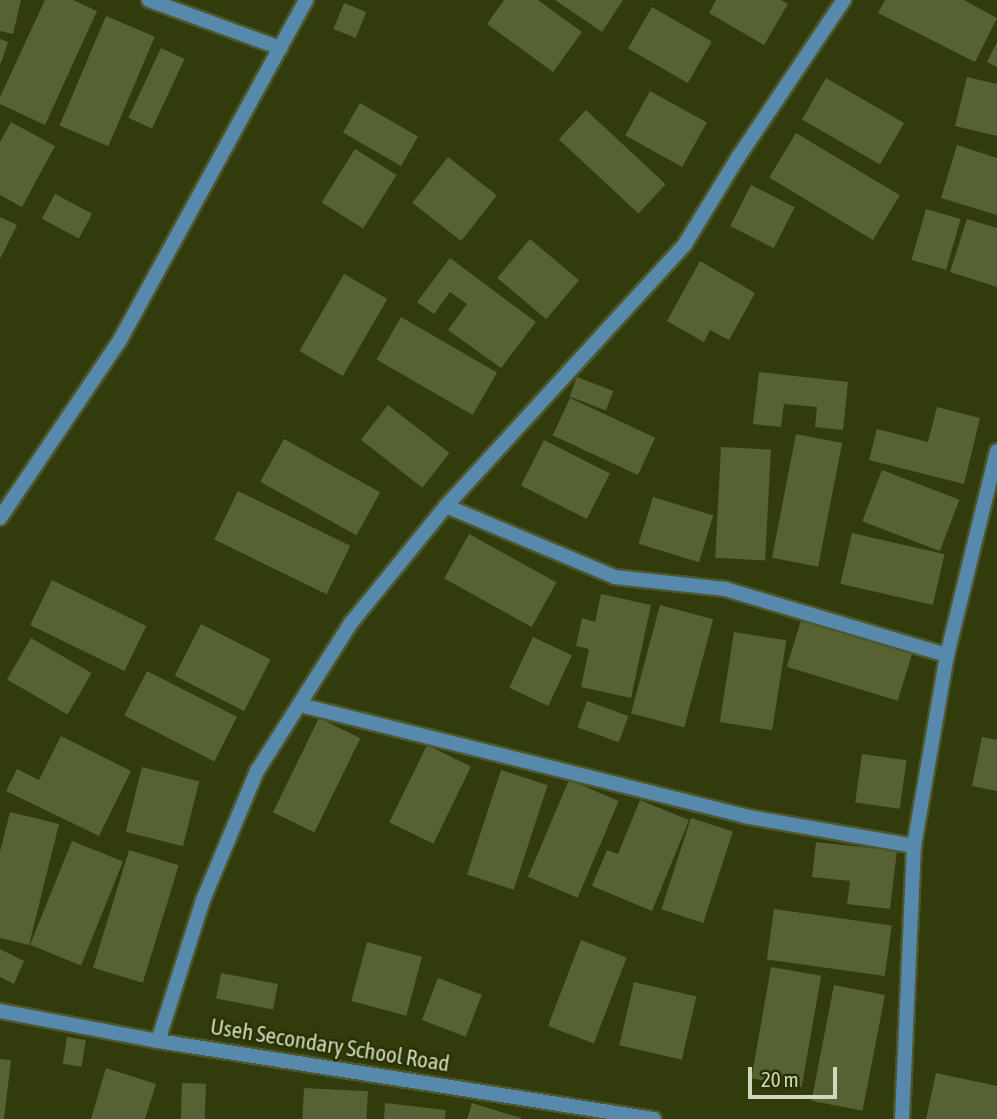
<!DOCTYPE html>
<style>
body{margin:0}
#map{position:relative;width:997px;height:1119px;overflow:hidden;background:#313b0b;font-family:"Asap Condensed",sans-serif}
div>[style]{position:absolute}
.building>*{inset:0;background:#576234;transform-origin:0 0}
.roads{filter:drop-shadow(2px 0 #4d572b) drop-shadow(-2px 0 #4d572b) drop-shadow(0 2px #4d572b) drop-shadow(0 -2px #4d572b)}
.street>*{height:14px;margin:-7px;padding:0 7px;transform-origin:7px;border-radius:7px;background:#5789ac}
span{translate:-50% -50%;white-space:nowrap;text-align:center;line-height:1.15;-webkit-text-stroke:5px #273100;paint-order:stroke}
.street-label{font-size:23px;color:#cfd7bd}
.scale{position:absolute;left:748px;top:1067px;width:89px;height:32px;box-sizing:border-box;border:4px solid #cfd7bd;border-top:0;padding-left:9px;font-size:21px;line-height:24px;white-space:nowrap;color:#cfd7bd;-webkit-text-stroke:5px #273100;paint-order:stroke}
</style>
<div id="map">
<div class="building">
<i style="clip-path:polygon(0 0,21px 0,13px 34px,0 31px)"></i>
<i style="clip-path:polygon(45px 0,73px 0,97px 11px,45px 125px,0 104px,0 97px)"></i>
<i style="clip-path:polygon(504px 0,538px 0,582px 32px,553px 72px,487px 24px)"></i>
<i style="clip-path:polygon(555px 0,623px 0,602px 32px)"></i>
<i style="clip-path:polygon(716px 0,781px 0,788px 4px,764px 45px,709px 13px)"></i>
<i style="clip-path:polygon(885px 0,964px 0,997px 18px,975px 62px,878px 13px)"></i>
<i style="left:344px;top:3px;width:24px;height:28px;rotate:22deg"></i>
<i style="left:652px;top:7px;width:69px;height:48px;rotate:30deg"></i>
<i style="left:106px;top:16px;width:53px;height:119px;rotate:23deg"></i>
<i style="clip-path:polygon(0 39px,8px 42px,1px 63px,0 63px)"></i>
<i style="clip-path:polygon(997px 42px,997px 67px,987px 62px)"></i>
<i style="left:161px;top:48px;width:26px;height:77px;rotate:25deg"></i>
<i style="clip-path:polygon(967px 77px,997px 84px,997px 136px,955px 126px)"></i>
<i style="left:826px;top:78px;width:90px;height:48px;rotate:30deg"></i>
<i style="left:650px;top:91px;width:65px;height:51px;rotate:29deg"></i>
<i style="left:360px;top:103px;width:67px;height:34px;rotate:30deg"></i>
<i style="left:586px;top:110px;width:109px;height:40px;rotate:43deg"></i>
<i style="clip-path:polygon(11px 122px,55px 146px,22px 207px,0 195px,0 142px)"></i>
<i style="left:796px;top:133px;width:121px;height:52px;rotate:31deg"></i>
<i style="clip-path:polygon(957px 145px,997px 158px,997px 215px,941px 198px)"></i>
<i style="left:355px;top:149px;width:49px;height:63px;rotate:32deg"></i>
<i style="left:448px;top:157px;width:62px;height:58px;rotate:38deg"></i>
<i style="left:751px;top:185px;width:49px;height:46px;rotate:27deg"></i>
<i style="left:55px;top:194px;width:42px;height:28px;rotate:28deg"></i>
<i style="left:926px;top:209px;width:36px;height:53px;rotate:16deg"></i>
<i style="clip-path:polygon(0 217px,17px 225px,0 259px)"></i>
<i style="clip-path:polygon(967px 219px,997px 228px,997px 287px,950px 272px)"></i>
<i style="left:530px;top:239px;width:64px;height:51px;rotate:40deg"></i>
<i style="clip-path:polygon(450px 258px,536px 322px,501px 368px,448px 330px,467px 304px,450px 292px,434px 314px,417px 302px)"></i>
<i style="clip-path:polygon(700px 261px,755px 293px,729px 340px,710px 330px,704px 342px,667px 321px)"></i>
<i style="left:344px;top:274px;width:50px;height:89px;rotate:30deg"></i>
<i style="left:401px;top:317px;width:111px;height:49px;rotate:30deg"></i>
<i style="clip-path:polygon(759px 372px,848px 382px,843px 430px,815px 427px,817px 407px,784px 404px,781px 427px,753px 424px)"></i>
<i style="left:577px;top:377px;width:39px;height:21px;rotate:21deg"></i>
<i style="left:570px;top:398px;width:94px;height:41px;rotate:25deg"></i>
<i style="left:388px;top:405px;width:78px;height:44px;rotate:38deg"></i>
<i style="clip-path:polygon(937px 407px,980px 418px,964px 484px,869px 460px,877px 429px,928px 442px)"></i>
<i style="left:796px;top:434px;width:47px;height:126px;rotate:11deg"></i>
<i style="left:284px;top:439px;width:110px;height:49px;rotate:29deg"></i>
<i style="left:544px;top:440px;width:74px;height:51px;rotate:27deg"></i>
<i style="left:721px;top:447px;width:50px;height:111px;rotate:3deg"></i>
<i style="left:882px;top:470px;width:83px;height:55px;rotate:21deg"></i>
<i style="left:238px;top:491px;width:125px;height:54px;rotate:26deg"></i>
<i style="left:653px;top:497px;width:63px;height:49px;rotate:17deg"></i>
<i style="left:852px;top:533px;width:95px;height:52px;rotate:13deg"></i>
<i style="left:469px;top:534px;width:100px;height:51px;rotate:29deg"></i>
<i style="left:52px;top:580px;width:105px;height:50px;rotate:26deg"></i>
<i style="clip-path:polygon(601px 594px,651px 605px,631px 698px,581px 687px,589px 649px,576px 646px,582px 618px,595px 622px)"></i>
<i style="left:660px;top:605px;width:55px;height:112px;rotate:15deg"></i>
<i style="left:802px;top:617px;width:116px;height:52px;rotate:17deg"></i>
<i style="left:201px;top:624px;width:78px;height:58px;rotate:27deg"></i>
<i style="left:734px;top:632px;width:53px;height:91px;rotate:9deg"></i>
<i style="left:533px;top:637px;width:43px;height:56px;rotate:25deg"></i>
<i style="left:31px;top:638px;width:70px;height:48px;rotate:30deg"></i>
<i style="left:147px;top:671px;width:101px;height:50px;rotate:27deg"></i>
<i style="left:587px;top:701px;width:44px;height:28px;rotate:20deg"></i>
<i style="left:319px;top:718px;width:46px;height:105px;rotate:26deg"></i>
<i style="clip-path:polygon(61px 736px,131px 771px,99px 836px,6px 791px,17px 769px,39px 780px)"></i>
<i style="clip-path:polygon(982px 737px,997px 740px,997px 791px,972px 786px)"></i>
<i style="left:427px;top:745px;width:49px;height:86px;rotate:26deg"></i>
<i style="left:862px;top:754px;width:45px;height:49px;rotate:8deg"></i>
<i style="left:142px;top:767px;width:59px;height:67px;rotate:14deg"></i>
<i style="left:501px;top:770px;width:49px;height:110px;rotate:18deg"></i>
<i style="left:569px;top:780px;width:54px;height:105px;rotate:23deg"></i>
<i style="clip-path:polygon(640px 800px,689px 820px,652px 911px,592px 886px,607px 850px,618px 854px)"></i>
<i style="clip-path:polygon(10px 812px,59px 824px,29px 945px,0 938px,0 852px)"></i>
<i style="left:691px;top:818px;width:44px;height:96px;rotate:18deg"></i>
<i style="left:72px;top:841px;width:55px;height:112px;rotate:22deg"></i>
<i style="clip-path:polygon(816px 842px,897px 851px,890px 909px,847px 904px,850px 881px,812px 877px)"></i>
<i style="left:129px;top:850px;width:52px;height:123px;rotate:17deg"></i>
<i style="left:774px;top:909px;width:119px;height:51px;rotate:8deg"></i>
<i style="left:581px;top:940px;width:49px;height:92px;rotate:21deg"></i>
<i style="left:367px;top:942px;width:57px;height:61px;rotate:15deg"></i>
<i style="clip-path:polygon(0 949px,24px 961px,14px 984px,0 977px)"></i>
<i style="left:771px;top:967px;width:51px;height:113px;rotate:10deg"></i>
<i style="left:221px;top:973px;width:58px;height:26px;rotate:11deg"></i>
<i style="left:438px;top:978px;width:47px;height:45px;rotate:21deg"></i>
<i style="left:634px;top:982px;width:64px;height:65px;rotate:13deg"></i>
<i style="left:834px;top:985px;width:52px;height:118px;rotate:11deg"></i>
<i style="left:67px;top:1037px;width:19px;height:27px;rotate:9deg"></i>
<i style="clip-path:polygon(0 1059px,11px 1060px,4px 1119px,0 1119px)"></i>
<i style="clip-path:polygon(106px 1068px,156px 1084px,145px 1119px,91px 1119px)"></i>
<i style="clip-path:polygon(936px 1073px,997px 1086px,997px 1119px,926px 1119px)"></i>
<i style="left:182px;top:1083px;width:24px;height:36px;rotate:2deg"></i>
<i style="left:304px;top:1088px;width:64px;height:31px;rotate:3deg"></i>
<i style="clip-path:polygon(385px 1103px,446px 1110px,445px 1119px,384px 1119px)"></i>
<i style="clip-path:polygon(472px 1103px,521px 1118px,521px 1119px,467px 1119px)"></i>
</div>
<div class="roads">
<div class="street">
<i style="left:149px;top:0;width:140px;rotate:20.1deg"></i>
<i style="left:446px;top:506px;width:183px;rotate:22.8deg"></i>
<i style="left:615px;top:577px;width:111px;rotate:6.2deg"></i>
<i style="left:725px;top:589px;width:232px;rotate:16.6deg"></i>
<i style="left:0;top:518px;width:215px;rotate:-56deg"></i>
<i style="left:120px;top:340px;width:388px;rotate:-61.3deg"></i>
<i style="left:300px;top:705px;width:458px;rotate:14deg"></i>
<i style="left:744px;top:816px;width:173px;rotate:10deg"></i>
<i style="left:0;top:1011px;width:161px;rotate:10.8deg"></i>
<i style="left:158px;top:1041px;width:502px;rotate:8.94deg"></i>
<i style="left:158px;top:1041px;width:148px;rotate:-72.3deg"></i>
<i style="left:203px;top:900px;width:140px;rotate:-67.3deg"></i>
<i style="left:257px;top:771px;width:175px;rotate:-57.6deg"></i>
<i style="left:351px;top:623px;width:151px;rotate:-50.9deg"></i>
<i style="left:446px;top:506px;width:355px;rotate:-47.6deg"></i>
<i style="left:685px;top:244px;width:103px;rotate:-58.5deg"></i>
<i style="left:739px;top:156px;width:188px;rotate:-56.1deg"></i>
<i style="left:902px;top:1119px;width:273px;rotate:-87.5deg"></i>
<i style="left:914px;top:846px;width:194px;rotate:-80.2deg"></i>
<i style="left:947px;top:655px;width:210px;rotate:-76.2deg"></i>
</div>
</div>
<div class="street-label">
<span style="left:330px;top:1045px;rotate:9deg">Useh Secondary School Road</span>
</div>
<div class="scale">20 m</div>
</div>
